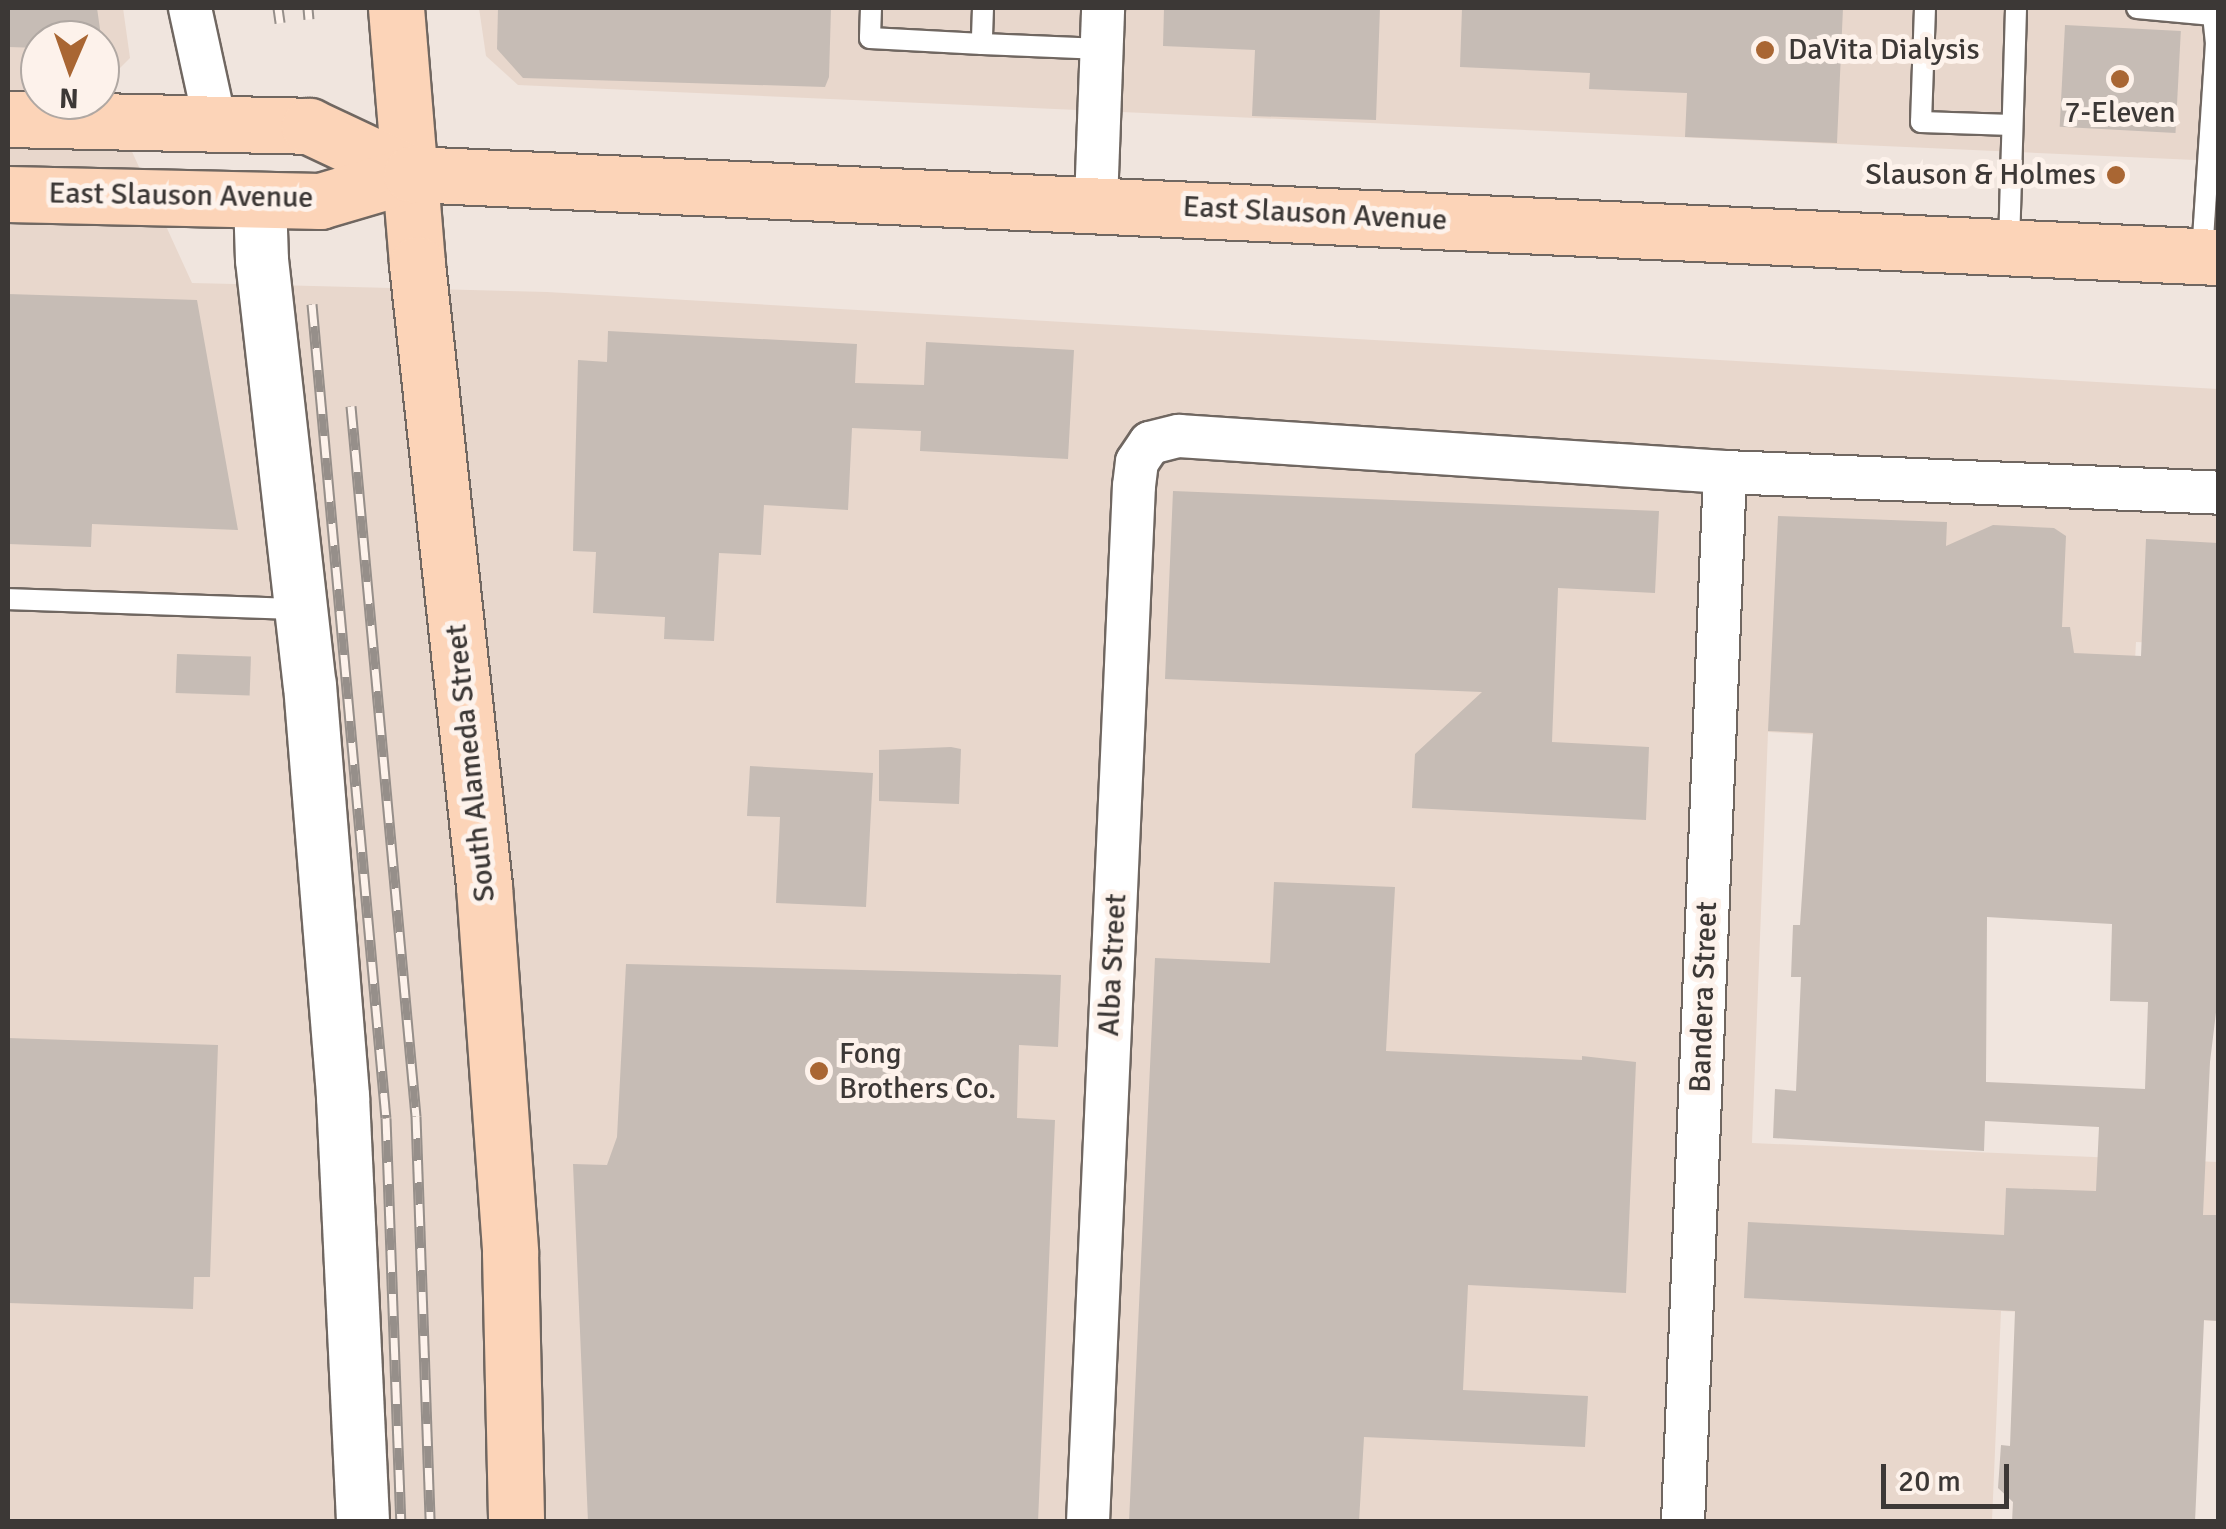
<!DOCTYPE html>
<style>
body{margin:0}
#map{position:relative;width:2226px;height:1529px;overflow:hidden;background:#f0e5de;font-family:Signika,sans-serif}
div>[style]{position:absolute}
.built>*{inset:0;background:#e8d7cc}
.building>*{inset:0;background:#c6bcb5;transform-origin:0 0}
.roads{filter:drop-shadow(2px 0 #706761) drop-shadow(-2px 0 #706761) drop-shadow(0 2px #706761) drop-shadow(0 -2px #706761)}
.service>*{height:20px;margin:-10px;padding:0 10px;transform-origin:10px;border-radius:10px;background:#fff}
.minor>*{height:42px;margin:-21px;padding:0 21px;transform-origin:21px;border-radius:21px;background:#fff}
.tertiary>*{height:52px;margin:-26px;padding:0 26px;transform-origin:26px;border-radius:26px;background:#fff}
.primary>*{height:55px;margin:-27.5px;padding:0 27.5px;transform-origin:27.5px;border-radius:27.5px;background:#fcd4b8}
.rail>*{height:11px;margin-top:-5.5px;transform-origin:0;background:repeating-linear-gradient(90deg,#fdf2eb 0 22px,#968f8a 0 44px);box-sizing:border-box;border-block:2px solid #968f8a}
.dots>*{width:28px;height:28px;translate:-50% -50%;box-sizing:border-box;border:5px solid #fdf2eb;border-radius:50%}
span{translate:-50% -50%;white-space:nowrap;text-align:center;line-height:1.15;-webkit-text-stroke:10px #fdf2eb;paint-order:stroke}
.poi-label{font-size:30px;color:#3c3836}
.left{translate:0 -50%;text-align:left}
.right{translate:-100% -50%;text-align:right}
.street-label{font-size:30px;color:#3c3836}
.frame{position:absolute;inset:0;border:10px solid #3c3836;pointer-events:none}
.north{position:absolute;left:20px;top:20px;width:100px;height:100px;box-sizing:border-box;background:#fdf2eb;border:2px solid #b0a8a3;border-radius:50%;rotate:182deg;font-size:28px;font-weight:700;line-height:40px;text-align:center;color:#3c3836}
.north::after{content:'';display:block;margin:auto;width:35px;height:45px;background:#a96633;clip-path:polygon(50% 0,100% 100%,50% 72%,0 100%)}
.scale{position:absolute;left:1881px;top:1464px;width:128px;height:45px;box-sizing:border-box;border:5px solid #3c3836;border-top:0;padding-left:12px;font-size:30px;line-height:35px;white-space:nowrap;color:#3c3836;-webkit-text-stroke:8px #fdf2eb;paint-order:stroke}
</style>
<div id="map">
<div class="built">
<i style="clip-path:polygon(evenodd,8px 8px,123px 8px,130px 58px,102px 86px,192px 283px,547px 292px,2218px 389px,2218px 645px,2136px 642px,2130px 752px,1768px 732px,1752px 1143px,2218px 1162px,2218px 1321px,2001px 1311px,1992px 1521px,8px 1522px,8px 8px,40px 40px,100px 40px,100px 100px,40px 100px,40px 40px)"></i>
<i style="clip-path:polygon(479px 8px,2218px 8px,2218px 161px,518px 85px,486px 56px)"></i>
</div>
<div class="building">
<i style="clip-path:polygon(8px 8px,97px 8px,103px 50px,100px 40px,40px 40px,40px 48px,8px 47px)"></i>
<i style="clip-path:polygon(498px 8px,831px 8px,829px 77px,825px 87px,523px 78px,497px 49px)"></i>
<i style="clip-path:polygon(1164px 8px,1380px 8px,1376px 120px,1252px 116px,1255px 50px,1163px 46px)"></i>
<i style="clip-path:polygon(1462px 8px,1843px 8px,1837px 143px,1685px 137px,1687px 93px,1589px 89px,1590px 73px,1460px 67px)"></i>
<i style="left:2065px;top:25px;width:116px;height:102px;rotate:3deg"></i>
<i style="clip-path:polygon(8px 294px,197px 300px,238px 530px,92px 524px,91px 547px,8px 544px)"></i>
<i style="clip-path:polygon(608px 331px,857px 344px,855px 383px,924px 385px,926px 342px,1074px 350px,1068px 459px,920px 451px,921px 431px,852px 428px,848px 510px,764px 505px,761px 555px,719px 553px,714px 641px,664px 639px,665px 617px,593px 613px,596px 552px,573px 551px,578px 360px,607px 362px)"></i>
<i style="clip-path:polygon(1173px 491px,1659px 511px,1655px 593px,1558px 588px,1552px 742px,1649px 747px,1646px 820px,1412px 808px,1415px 754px,1482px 692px,1165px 679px)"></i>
<i style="clip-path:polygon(evenodd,1778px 516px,1947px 522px,1946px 546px,1993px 525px,2054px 528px,2066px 536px,2062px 627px,2070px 627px,2074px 653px,2141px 656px,2146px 539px,2218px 543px,2218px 996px,2210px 1062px,2203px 1215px,2218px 1215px,2218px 1321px,2204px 1320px,2195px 1522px,2012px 1522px,2013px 1502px,1998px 1488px,2001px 1445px,2010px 1446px,2015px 1311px,1744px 1298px,1748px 1222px,2004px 1235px,2006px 1188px,2096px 1191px,2099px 1127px,1985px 1121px,1984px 1151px,1773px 1138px,1775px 1089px,1796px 1091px,1801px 977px,1791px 977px,1793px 925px,1800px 925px,1813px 733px,1768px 731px,1778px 516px,1987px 917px,2112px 924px,2110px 1001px,2148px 1002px,2145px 1089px,1986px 1082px,1987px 917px)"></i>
<i style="left:177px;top:654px;width:74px;height:39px;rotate:2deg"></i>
<i style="clip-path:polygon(951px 747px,961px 749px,959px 804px,879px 801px,879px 750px)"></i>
<i style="clip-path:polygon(750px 766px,873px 773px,866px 907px,776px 903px,780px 817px,747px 816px)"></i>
<i style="clip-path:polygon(1274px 882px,1395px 887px,1386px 1051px,1582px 1060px,1582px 1056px,1636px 1062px,1626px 1293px,1468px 1285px,1463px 1390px,1588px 1396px,1585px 1447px,1364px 1437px,1359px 1522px,1129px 1522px,1155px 958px,1270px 963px)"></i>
<i style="clip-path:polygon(626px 964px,1061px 975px,1058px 1047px,1019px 1045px,1017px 1118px,1055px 1120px,1038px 1522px,588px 1522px,573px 1164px,607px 1165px,617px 1137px)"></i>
<i style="clip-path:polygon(8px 1038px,218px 1045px,210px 1277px,194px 1277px,193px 1309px,8px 1303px)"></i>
</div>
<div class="roads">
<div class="service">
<i style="left:871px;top:8px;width:30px;rotate:92deg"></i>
<i style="left:870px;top:38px;width:112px;rotate:3.1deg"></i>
<i style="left:983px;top:8px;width:36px;rotate:92deg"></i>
<i style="left:982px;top:44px;width:120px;rotate:2.4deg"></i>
<i style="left:1925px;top:8px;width:114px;rotate:92deg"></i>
<i style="left:1921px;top:122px;width:91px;rotate:1.9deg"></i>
<i style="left:2137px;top:8px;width:76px;rotate:5.3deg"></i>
<i style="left:2213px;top:15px;width:28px;rotate:84deg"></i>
<i style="left:2216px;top:43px;width:211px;rotate:93.8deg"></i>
<i style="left:2009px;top:245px;width:237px;rotate:-88.3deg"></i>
<i style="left:8px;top:599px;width:291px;rotate:2deg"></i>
</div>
<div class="minor">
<i style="left:190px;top:8px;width:118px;rotate:77.7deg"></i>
<i style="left:1096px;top:203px;width:195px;rotate:-87.9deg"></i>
<i style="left:1088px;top:1522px;width:1037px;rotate:-87.46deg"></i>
<i style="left:1134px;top:486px;width:24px;rotate:-83deg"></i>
<i style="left:1137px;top:462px;width:23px;rotate:-56deg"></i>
<i style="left:1150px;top:443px;width:30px;rotate:-14deg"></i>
<i style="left:1179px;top:436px;width:547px;rotate:3.77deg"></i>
<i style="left:1725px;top:472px;width:493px;rotate:2.4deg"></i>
<i style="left:1683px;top:1522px;width:1051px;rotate:-87.71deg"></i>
</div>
<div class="tertiary">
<i style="left:260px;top:200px;width:60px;rotate:88.1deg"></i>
<i style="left:262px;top:260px;width:428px;rotate:83.6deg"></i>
<i style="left:310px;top:685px;width:413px;rotate:85.4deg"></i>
<i style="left:343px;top:1097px;width:425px;rotate:87.3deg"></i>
</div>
<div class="primary">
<i style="left:396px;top:8px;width:257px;rotate:85.3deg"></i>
<i style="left:417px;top:264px;width:626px;rotate:83.85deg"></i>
<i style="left:484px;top:886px;width:368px;rotate:85.9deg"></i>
<i style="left:510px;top:1253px;width:269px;rotate:88.7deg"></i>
<i style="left:8px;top:119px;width:301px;rotate:1.3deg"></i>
<i style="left:309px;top:126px;width:113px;rotate:25.2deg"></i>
<i style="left:8px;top:194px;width:312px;rotate:1.3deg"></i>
<i style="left:320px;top:201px;width:95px;rotate:-16.5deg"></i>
<i style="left:411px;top:174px;width:1809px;rotate:2.63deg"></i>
</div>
</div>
<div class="rail">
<i style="left:278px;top:8px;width:15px;rotate:82deg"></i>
<i style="left:308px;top:8px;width:11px;rotate:85deg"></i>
<i style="left:312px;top:304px;width:817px;rotate:84.81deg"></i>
<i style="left:386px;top:1118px;width:404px;rotate:87.9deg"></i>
<i style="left:351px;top:406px;width:713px;rotate:84.77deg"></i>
<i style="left:416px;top:1116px;width:406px;rotate:88deg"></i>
</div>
<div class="dots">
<i style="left:1765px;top:50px;background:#a96633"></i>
<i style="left:2120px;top:79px;background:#a96633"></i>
<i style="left:2116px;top:175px;background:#a96633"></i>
<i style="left:819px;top:1071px;background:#a96633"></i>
</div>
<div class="poi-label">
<span class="left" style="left:1788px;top:50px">DaVita Dialysis</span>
<span style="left:2120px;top:113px">7-Eleven</span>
<span class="right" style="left:2096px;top:175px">Slauson &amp; Holmes</span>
<span class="left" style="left:839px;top:1071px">Fong<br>Brothers Co.</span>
</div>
<div class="street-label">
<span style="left:181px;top:196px;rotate:1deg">East Slauson Avenue</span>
<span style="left:1315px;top:214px;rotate:3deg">East Slauson Avenue</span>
<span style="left:471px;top:763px;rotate:-96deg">South Alameda Street</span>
<span style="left:1113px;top:965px;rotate:-87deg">Alba Street</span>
<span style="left:1704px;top:997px;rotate:-88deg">Bandera Street</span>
</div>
<div class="frame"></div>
<div class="north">N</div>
<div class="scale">20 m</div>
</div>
